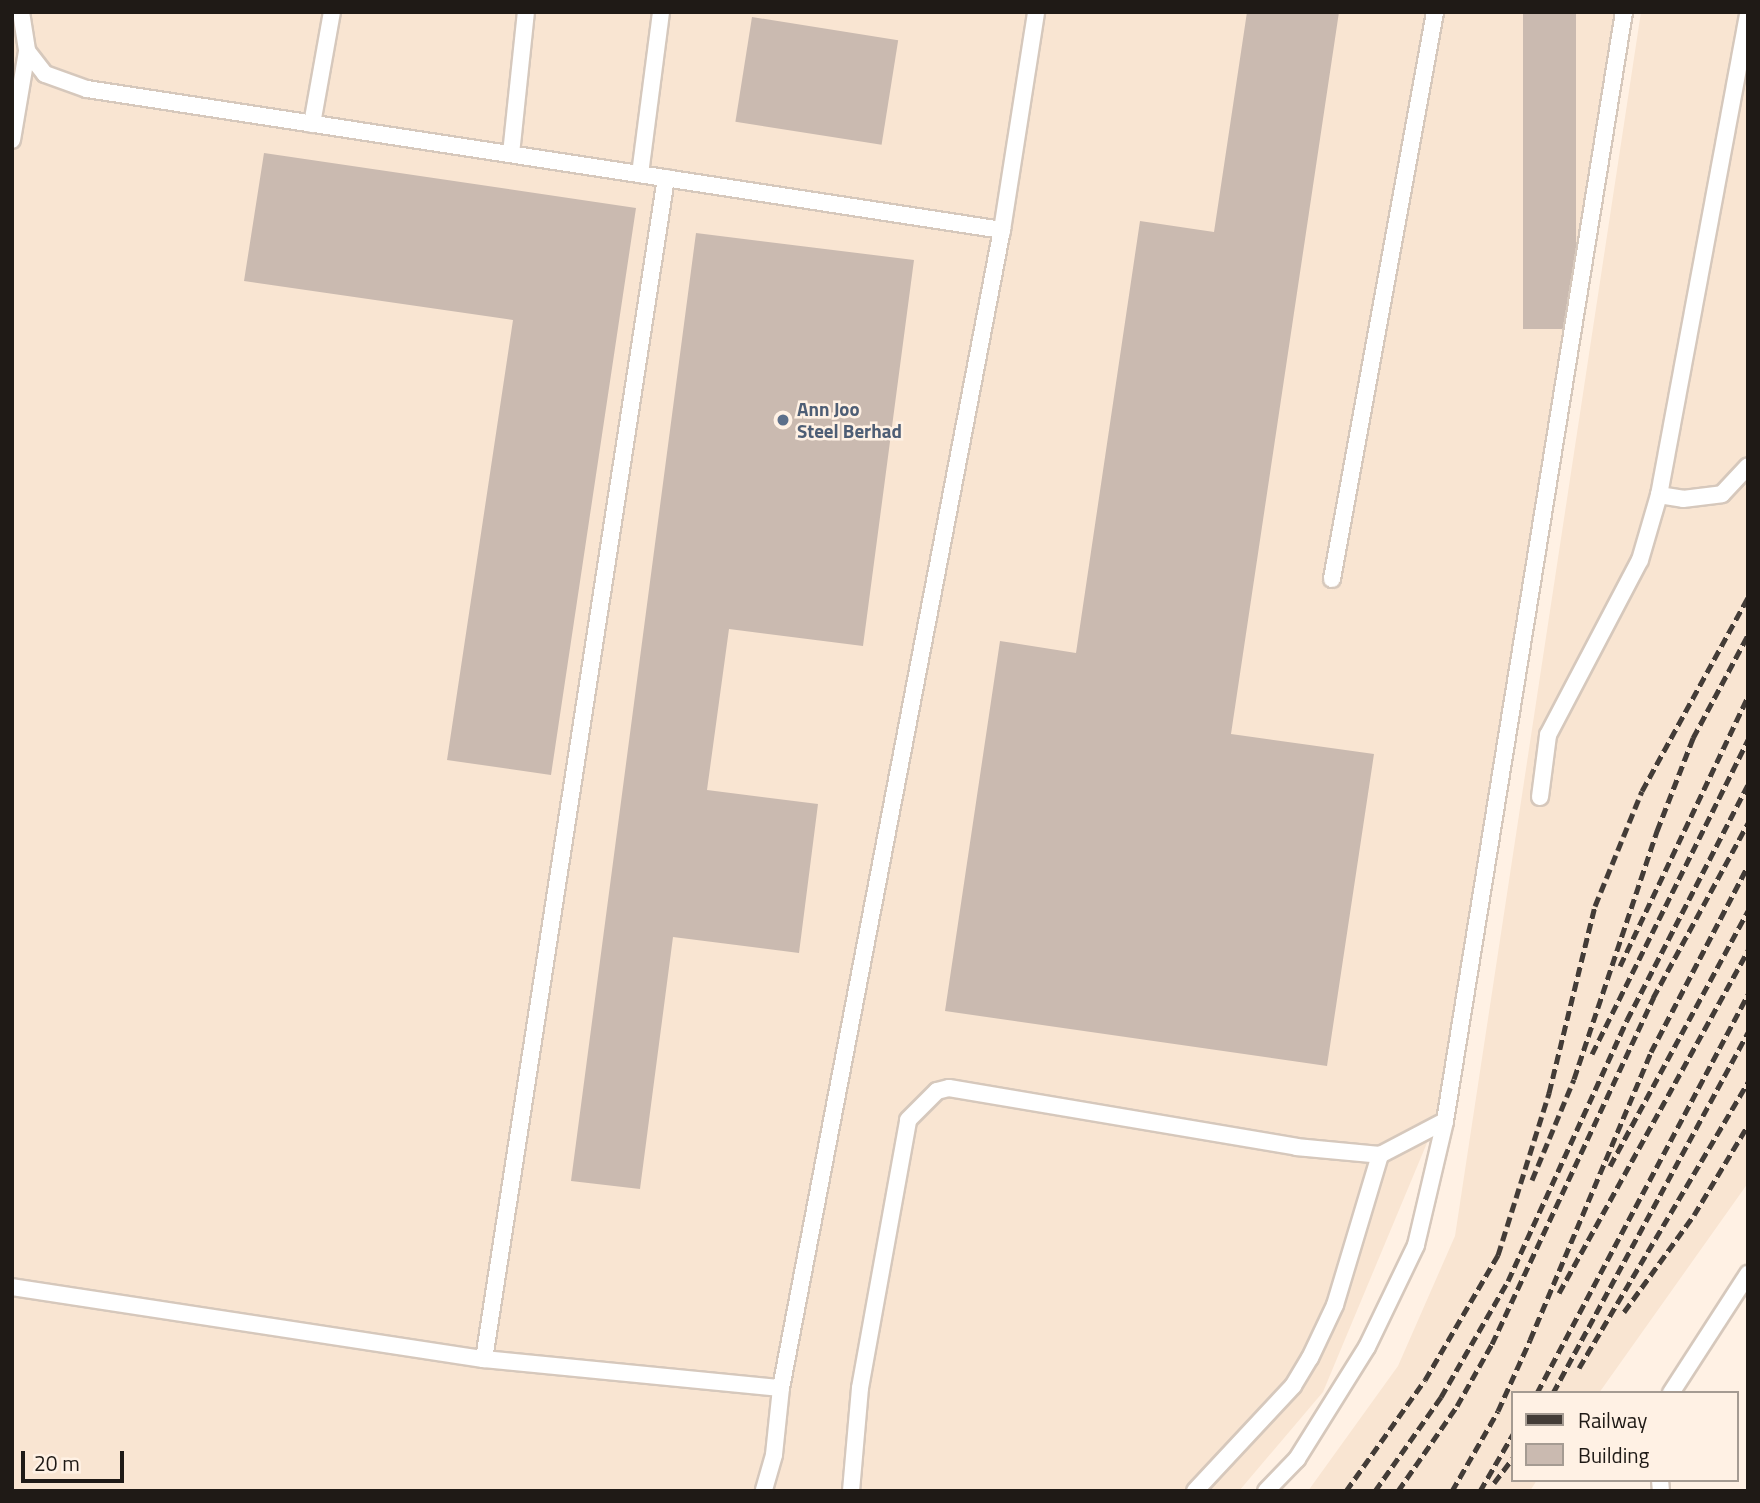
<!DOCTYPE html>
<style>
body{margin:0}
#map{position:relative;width:1760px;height:1503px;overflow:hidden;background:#fff1e4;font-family:"Titillium Web",sans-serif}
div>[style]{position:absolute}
.built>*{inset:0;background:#f9e5d2}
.building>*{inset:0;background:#cabab0;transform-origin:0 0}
.roads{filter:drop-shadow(2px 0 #d6c8bc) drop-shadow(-2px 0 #d6c8bc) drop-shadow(0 2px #d6c8bc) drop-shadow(0 -2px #d6c8bc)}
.lane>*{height:16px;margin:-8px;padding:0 8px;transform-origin:8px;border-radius:8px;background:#fff}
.rail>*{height:5px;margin-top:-2.5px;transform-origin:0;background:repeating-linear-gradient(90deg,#433c37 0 10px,transparent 0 15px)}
.dots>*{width:19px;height:19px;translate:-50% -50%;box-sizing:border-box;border:4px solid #fff1e4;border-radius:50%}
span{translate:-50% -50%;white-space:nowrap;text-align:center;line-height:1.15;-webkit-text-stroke:5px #fff1e4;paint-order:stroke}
.service-label{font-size:19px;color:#4e5e75;font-weight:700}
.left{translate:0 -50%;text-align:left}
.frame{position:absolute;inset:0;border:14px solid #1f1a16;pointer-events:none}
.legend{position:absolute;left:1511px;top:1391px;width:228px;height:91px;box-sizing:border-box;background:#fff1e4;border:2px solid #a59b92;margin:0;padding:9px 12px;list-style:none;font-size:21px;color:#1f1a16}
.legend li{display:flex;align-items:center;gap:14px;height:35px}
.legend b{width:35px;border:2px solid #a59b92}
.scale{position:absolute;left:21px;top:1451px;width:103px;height:32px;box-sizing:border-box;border:4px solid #1f1a16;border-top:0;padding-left:9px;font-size:21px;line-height:24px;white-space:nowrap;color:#1f1a16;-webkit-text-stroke:5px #fff1e4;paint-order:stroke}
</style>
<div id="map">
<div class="built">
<i style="clip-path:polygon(12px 12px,1614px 12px,1442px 1107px,1323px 1392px,1239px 1491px,12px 1491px)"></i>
<i style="clip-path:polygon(1641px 12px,1748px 12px,1748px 1183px,1599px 1393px,1513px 1393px,1513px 1480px,1537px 1480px,1530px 1491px,1308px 1491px,1398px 1366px,1455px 1236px)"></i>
</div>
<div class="building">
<i style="clip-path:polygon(1247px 12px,1339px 12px,1231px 734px,1374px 754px,1327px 1066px,945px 1011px,1000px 641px,1076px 653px,1140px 221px,1214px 232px)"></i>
<i style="left:1523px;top:12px;width:53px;height:317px"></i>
<i style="left:752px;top:17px;width:148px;height:106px;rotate:9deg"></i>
<i style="clip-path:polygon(264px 153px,636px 208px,551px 775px,447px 760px,513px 320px,244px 281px)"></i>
<i style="clip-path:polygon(696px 233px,914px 260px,863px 646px,729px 629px,707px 790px,818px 804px,799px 953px,673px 937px,640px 1189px,571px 1181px)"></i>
</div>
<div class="roads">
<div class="lane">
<i style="left:21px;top:12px;width:39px;rotate:81deg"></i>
<i style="left:27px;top:51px;width:29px;rotate:52deg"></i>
<i style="left:45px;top:74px;width:45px;rotate:19.7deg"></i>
<i style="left:87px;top:89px;width:926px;rotate:8.76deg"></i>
<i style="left:312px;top:124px;width:114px;rotate:-79.9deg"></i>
<i style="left:12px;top:140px;width:90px;rotate:-80.4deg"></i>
<i style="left:511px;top:154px;width:143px;rotate:-84deg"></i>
<i style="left:640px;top:174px;width:163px;rotate:-82.6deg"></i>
<i style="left:1659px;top:495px;width:24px;rotate:9deg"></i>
<i style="left:1683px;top:499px;width:39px;rotate:-7deg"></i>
<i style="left:1722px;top:494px;width:38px;rotate:-47deg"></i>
<i style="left:1332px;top:579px;width:576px;rotate:-79.7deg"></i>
<i style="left:1540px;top:797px;width:63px;rotate:-82.6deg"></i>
<i style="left:1548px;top:735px;width:198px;rotate:-62.3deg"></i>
<i style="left:1640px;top:560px;width:68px;rotate:-73.7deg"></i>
<i style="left:1659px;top:495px;width:487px;rotate:-79.5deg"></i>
<i style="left:12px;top:1287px;width:477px;rotate:8.7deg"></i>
<i style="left:484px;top:1359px;width:298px;rotate:5.6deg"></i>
<i style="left:781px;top:1388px;width:67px;rotate:96deg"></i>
<i style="left:774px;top:1455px;width:37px;rotate:106deg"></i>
<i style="left:484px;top:1359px;width:1195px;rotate:-81.24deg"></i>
<i style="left:781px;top:1388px;width:1179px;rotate:-79.2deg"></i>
<i style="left:1002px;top:230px;width:221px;rotate:-81.1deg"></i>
<i style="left:1671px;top:1393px;width:142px;rotate:-57.1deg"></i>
<i style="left:1660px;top:1480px;width:11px;rotate:85deg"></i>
<i style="left:851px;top:1491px;width:103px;rotate:-85deg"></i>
<i style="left:860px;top:1388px;width:272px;rotate:-79.8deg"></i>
<i style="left:908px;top:1120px;width:41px;rotate:-45deg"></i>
<i style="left:937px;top:1091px;width:12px;rotate:-14deg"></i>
<i style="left:949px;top:1088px;width:352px;rotate:9.6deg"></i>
<i style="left:1296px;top:1147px;width:84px;rotate:5.4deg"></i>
<i style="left:1195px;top:1491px;width:144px;rotate:-47deg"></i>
<i style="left:1293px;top:1386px;width:33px;rotate:-59deg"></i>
<i style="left:1310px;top:1358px;width:59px;rotate:-64.7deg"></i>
<i style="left:1335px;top:1305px;width:157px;rotate:-73.3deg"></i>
<i style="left:1380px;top:1155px;width:73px;rotate:-27.6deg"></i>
<i style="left:1266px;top:1491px;width:45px;rotate:-45.9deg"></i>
<i style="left:1297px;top:1459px;width:132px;rotate:-58deg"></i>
<i style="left:1367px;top:1347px;width:113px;rotate:-64.3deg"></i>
<i style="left:1416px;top:1245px;width:127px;rotate:-76.8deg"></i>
<i style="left:1445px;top:1121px;width:1123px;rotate:-80.83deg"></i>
</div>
</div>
<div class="rail">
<i style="left:1620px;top:966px;width:298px;rotate:-64.6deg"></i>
<i style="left:1592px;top:1054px;width:351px;rotate:-63.6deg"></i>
<i style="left:1610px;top:1166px;width:290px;rotate:-61.6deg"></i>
<i style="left:1532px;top:1180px;width:109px;rotate:-67.4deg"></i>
<i style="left:1574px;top:1079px;width:262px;rotate:-71.5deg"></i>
<i style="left:1657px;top:831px;width:100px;rotate:-68.8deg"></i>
<i style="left:1693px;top:738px;width:117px;rotate:-61.9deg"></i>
<i style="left:1559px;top:1293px;width:392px;rotate:-61.1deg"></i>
<i style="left:1624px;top:1312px;width:120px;rotate:-54.2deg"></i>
<i style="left:1694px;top:1215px;width:105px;rotate:-59deg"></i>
<i style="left:1579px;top:1368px;width:332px;rotate:-59.4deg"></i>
<i style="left:1537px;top:1393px;width:451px;rotate:-62.1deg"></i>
<i style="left:1553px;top:1393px;width:410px;rotate:-61.6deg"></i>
<i style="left:1494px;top:1483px;width:31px;rotate:-53deg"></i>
<i style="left:1346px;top:1491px;width:136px;rotate:-54.6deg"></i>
<i style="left:1425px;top:1380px;width:145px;rotate:-59.7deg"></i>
<i style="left:1498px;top:1255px;width:170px;rotate:-72.5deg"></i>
<i style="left:1549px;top:1093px;width:193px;rotate:-76.2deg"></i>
<i style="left:1595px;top:906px;width:124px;rotate:-67.8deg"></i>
<i style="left:1642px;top:791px;width:221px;rotate:-61.3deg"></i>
<i style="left:1375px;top:1491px;width:115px;rotate:-54.9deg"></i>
<i style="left:1441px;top:1397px;width:134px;rotate:-60deg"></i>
<i style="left:1508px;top:1281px;width:287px;rotate:-65.5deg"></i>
<i style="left:1627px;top:1020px;width:264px;rotate:-62.8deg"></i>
<i style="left:1398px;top:1491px;width:103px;rotate:-55.2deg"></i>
<i style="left:1457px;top:1406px;width:71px;rotate:-60.6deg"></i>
<i style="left:1492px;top:1344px;width:382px;rotate:-65deg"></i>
<i style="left:1653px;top:998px;width:199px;rotate:-61.5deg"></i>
<i style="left:1452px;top:1491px;width:92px;rotate:-60.1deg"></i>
<i style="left:1498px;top:1411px;width:78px;rotate:-65.7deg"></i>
<i style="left:1530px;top:1340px;width:312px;rotate:-67.2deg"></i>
<i style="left:1651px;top:1052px;width:210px;rotate:-62.5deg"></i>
<i style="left:1480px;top:1491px;width:66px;rotate:-59.9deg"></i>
</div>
<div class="dots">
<i style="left:783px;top:420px;background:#5c6f8a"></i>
</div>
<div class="service-label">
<span class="left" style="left:797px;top:420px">Ann Joo<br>Steel Berhad</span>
</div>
<div class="frame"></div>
<ul class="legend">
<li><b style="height:9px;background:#433c37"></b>Railway</li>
<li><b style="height:19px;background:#cabab0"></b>Building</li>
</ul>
<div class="scale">20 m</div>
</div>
